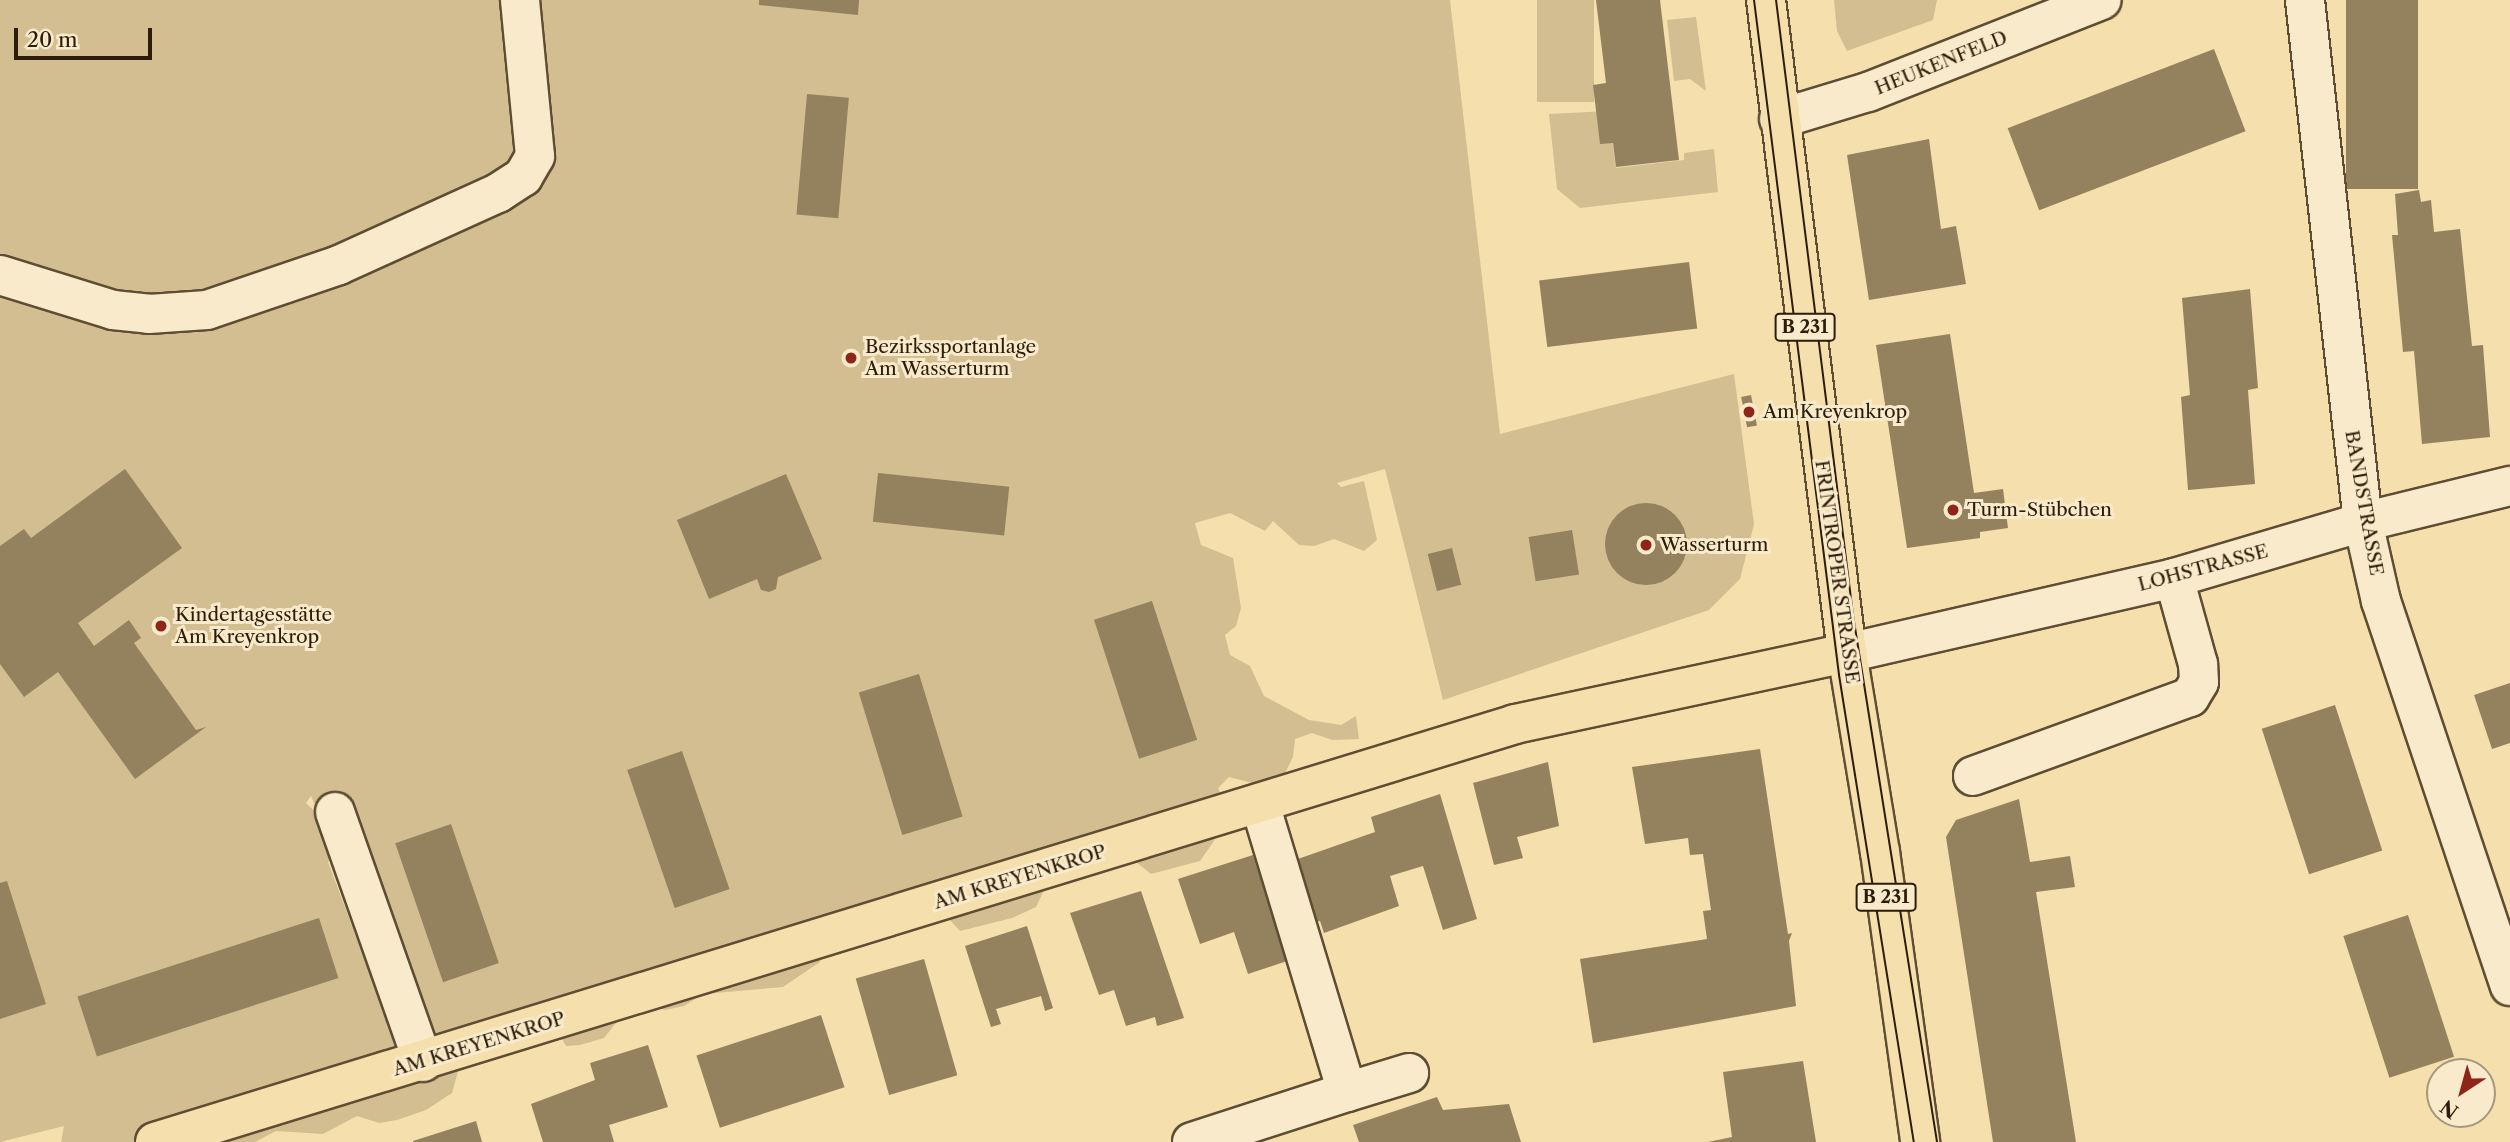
<!DOCTYPE html>
<meta charset="utf-8">
<style>
body{margin:0}
#map{position:relative;width:2510px;height:1142px;overflow:hidden;background:#f4dfad;font-family:"Libre Caslon Text",serif}
div>[style]{position:absolute}
.green>*{inset:0;background:#d2be91;transform-origin:0 0}
.building>*{inset:0;background:#94815e;transform-origin:0 0}
.round{border-radius:50%}
.roads{filter:drop-shadow(2px 0 #5e4d32) drop-shadow(-2px 0 #5e4d32) drop-shadow(0 2px #5e4d32) drop-shadow(0 -2px #5e4d32)}
.minor>*{height:38px;margin:-19px;padding:0 19px;transform-origin:19px;border-radius:19px;background:#f8eaca}
.major>*{height:38px;margin:-19px;padding:0 19px;transform-origin:19px;border-radius:19px;background:#f4dfad}
.tram>*{height:2px;margin:-1px;padding:0 1px;transform-origin:1px;border-radius:1px;background:#2c1c09}
.dots>*{width:19px;height:19px;translate:-50% -50%;box-sizing:border-box;border:4px solid #f8eaca;border-radius:50%}
span{translate:-50% -50%;white-space:nowrap;text-align:center;line-height:1.15;-webkit-text-stroke:6px #f8eaca;paint-order:stroke}
.shield-label span{padding:2px 5px;background:#f8eaca;border:2px solid;border-radius:5px;-webkit-text-stroke-width:0}
.shield-label{font-size:18px;color:#2c1c09;font-weight:700}
.street-label{font-size:19px;color:#2c1c09}
.poi-label{font-size:19px;color:#2c1c09}
.left{translate:0 -50%;text-align:left}
.north{position:absolute;left:2426px;top:1058px;width:70px;height:70px;box-sizing:border-box;background:#f8eaca;border:2px solid #a6987d;border-radius:50%;rotate:216deg;font-size:19px;font-weight:700;line-height:28px;text-align:center;color:#2c1c09}
.north::after{content:'';display:block;margin:auto;width:24px;height:32px;background:#8f2418;clip-path:polygon(50% 0,100% 100%,50% 72%,0 100%)}
.scale{position:absolute;left:14px;top:28px;width:138px;height:32px;box-sizing:border-box;border:4px solid #2c1c09;border-top:0;padding-left:9px;font-size:21px;line-height:24px;white-space:nowrap;color:#2c1c09;-webkit-text-stroke:5px #f8eaca;paint-order:stroke}
</style>
<div id="map">
<div class="green">
<i style="clip-path:polygon(evenodd,0 0,1450px 0,1500px 434px,1734px 374px,1754px 524px,1740px 579px,1709px 610px,1443px 700px,1385px 469px,1337px 483px,1341px 487px,1364px 481px,1377px 540px,1364px 551px,1334px 539px,1314px 546px,1299px 545px,1273px 521px,1265px 531px,1230px 513px,1195px 523px,1201px 545px,1233px 558px,1241px 608px,1236px 626px,1225px 635px,1230px 655px,1250px 666px,1264px 696px,1309px 720px,1341px 725px,1356px 716px,1359px 739px,1332px 740px,1312px 733px,1295px 739px,1293px 757px,1281px 781px,1268px 787px,1229px 777px,1218px 788px,1224px 802px,1214px 841px,1200px 861px,1151px 874px,1116px 846px,1055px 867px,1036px 907px,1012px 918px,960px 931px,939px 908px,830px 936px,820px 962px,783px 987px,703px 994px,684px 1006px,665px 1010px,649px 1005px,624px 1013px,604px 1038px,580px 1045px,566px 1046px,556px 1028px,459px 1068px,452px 1093px,426px 1110px,397px 1120px,379px 1123px,357px 1116px,323px 1134px,276px 1131px,255px 1142px,61px 1142px,64px 1126px,0 1142px,0 0,344px 793px,406px 971px,378px 978px,370px 974px,328px 862px,338px 848px,332px 828px,306px 803px,311px 796px,314px 803px,344px 793px)"></i>
<i style="left:1537px;top:0;width:57px;height:102px"></i>
<i style="clip-path:polygon(1834px 0,1937px 0,1933px 20px,1847px 51px,1837px 31px)"></i>
<i style="clip-path:polygon(1696px 17px,1706px 91px,1690px 79px,1674px 81px,1667px 20px)"></i>
<i style="clip-path:polygon(1608px 111px,1616px 168px,1684px 160px,1684px 153px,1714px 149px,1718px 192px,1580px 208px,1557px 189px,1549px 114px)"></i>
</div>
<div class="building">
<i style="clip-path:polygon(759px 0,859px 0,858px 15px,759px 5px)"></i>
<i style="clip-path:polygon(1596px 0,1660px 0,1679px 160px,1616px 167px,1613px 143px,1600px 144px,1593px 85px,1606px 83px)"></i>
<i style="left:2346px;top:0;width:72px;height:189px"></i>
<i style="left:2214px;top:49px;width:88px;height:221px;rotate:69deg"></i>
<i style="left:807px;top:94px;width:42px;height:121px;rotate:5deg"></i>
<i style="clip-path:polygon(1929px 139px,1941px 229px,1956px 226px,1966px 284px,1869px 300px,1847px 155px)"></i>
<i style="clip-path:polygon(2419px 190px,2421px 202px,2431px 200px,2434px 232px,2460px 229px,2472px 346px,2483px 345px,2490px 437px,2422px 444px,2414px 351px,2403px 352px,2392px 235px,2398px 235px,2395px 194px)"></i>
<i style="left:1689px;top:262px;width:67px;height:151px;rotate:83deg"></i>
<i style="clip-path:polygon(2250px 289px,2258px 388px,2248px 390px,2255px 484px,2188px 490px,2181px 397px,2190px 395px,2182px 298px)"></i>
<i style="clip-path:polygon(1950px 334px,1974px 493px,2003px 489px,2008px 528px,1980px 532px,1980px 538px,1907px 548px,1876px 345px)"></i>
<i style="left:1751px;top:395px;width:31px;height:10px;rotate:79deg"></i>
<i style="clip-path:polygon(125px 469px,182px 548px,78px 623px,94px 646px,129px 620px,141px 638px,134px 643px,196px 730px,206px 727px,135px 779px,58px 672px,24px 697px,0 664px,0 546px,24px 529px,31px 538px)"></i>
<i style="left:878px;top:473px;width:132px;height:49px;rotate:6deg"></i>
<i style="clip-path:polygon(786px 474px,822px 559px,778px 577px,776px 589px,769px 592px,761px 590px,757px 579px,709px 599px,677px 520px)"></i>
<i class="round" style="left:1605px;top:503px;width:82px;height:82px"></i>
<i style="left:1572px;top:530px;width:45px;height:44px;rotate:81deg"></i>
<i style="left:1452px;top:548px;width:38px;height:25px;rotate:76deg"></i>
<i style="left:1152px;top:601px;width:146px;height:61px;rotate:72deg"></i>
<i style="left:919px;top:674px;width:149px;height:63px;rotate:73deg"></i>
<i style="clip-path:polygon(2510px 683px,2510px 743px,2492px 749px,2474px 695px)"></i>
<i style="left:2335px;top:705px;width:153px;height:77px;rotate:72deg"></i>
<i style="clip-path:polygon(1760px 749px,1788px 934px,1792px 933px,1789px 941px,1796px 1006px,1593px 1043px,1580px 959px,1707px 939px,1703px 911px,1711px 910px,1703px 854px,1690px 855px,1688px 838px,1645px 844px,1632px 767px)"></i>
<i style="left:682px;top:751px;width:146px;height:58px;rotate:71deg"></i>
<i style="clip-path:polygon(1548px 762px,1559px 826px,1517px 837px,1523px 858px,1494px 865px,1473px 783px)"></i>
<i style="clip-path:polygon(1440px 794px,1477px 919px,1443px 930px,1423px 866px,1390px 876px,1399px 906px,1324px 933px,1320px 921px,1315px 922px,1295px 860px,1375px 832px,1371px 817px)"></i>
<i style="clip-path:polygon(2019px 799px,2030px 862px,2070px 856px,2075px 887px,2036px 892px,2076px 1142px,1993px 1142px,1946px 837px,1956px 820px)"></i>
<i style="left:451px;top:824px;width:147px;height:59px;rotate:71deg"></i>
<i style="clip-path:polygon(1253px 855px,1287px 961px,1248px 974px,1234px 932px,1200px 944px,1178px 879px)"></i>
<i style="clip-path:polygon(7px 881px,46px 1004px,0 1019px,0 883px)"></i>
<i style="clip-path:polygon(1141px 891px,1184px 1018px,1157px 1026px,1155px 1017px,1126px 1026px,1114px 990px,1099px 995px,1070px 913px)"></i>
<i style="left:2408px;top:915px;width:149px;height:68px;rotate:72deg"></i>
<i style="left:319px;top:918px;width:63px;height:254px;rotate:72deg"></i>
<i style="clip-path:polygon(1027px 926px,1053px 1008px,1045px 1011px,1041px 996px,996px 1009px,1001px 1024px,991px 1027px,965px 946px)"></i>
<i style="left:924px;top:959px;width:121px;height:71px;rotate:74deg"></i>
<i style="left:821px;top:1015px;width:76px;height:131px;rotate:72deg"></i>
<i style="clip-path:polygon(648px 1045px,668px 1107px,609px 1125px,614px 1142px,543px 1142px,531px 1104px,595px 1080px,590px 1063px)"></i>
<i style="clip-path:polygon(1803px 1061px,1816px 1142px,1708px 1142px,1732px 1137px,1723px 1072px)"></i>
<i style="clip-path:polygon(2468px 1063px,2470px 1072px,2442px 1072px)"></i>
<i style="clip-path:polygon(1437px 1097px,1443px 1110px,1509px 1104px,1521px 1142px,1359px 1142px,1353px 1125px)"></i>
<i style="clip-path:polygon(476px 1121px,482px 1142px,413px 1142px,413px 1141px)"></i>
</div>
<div class="roads">
<div class="minor">
<i style="left:2305px;top:0;width:525px;rotate:83.66deg"></i>
<i style="left:2363px;top:522px;width:81px;rotate:77.2deg"></i>
<i style="left:2381px;top:601px;width:406px;rotate:71.5deg"></i>
<i style="left:1779px;top:119px;width:93px;rotate:-16.9deg"></i>
<i style="left:1868px;top:92px;width:251px;rotate:-21.5deg"></i>
<i style="left:0;top:275px;width:118px;rotate:17.2deg"></i>
<i style="left:113px;top:310px;width:36px;rotate:6deg"></i>
<i style="left:149px;top:314px;width:58px;rotate:-3.9deg"></i>
<i style="left:207px;top:310px;width:139px;rotate:-18.8deg"></i>
<i style="left:339px;top:265px;width:175px;rotate:-24.4deg"></i>
<i style="left:498px;top:193px;width:30px;rotate:-33deg"></i>
<i style="left:523px;top:177px;width:24px;rotate:-60deg"></i>
<i style="left:535px;top:156px;width:157px;rotate:-95.5deg"></i>
<i style="left:1847px;top:653px;width:335px;rotate:-12.9deg"></i>
<i style="left:2174px;top:578px;width:197px;rotate:-16.5deg"></i>
<i style="left:2363px;top:522px;width:151px;rotate:-13.8deg"></i>
<i style="left:1973px;top:776px;width:231px;rotate:-20deg"></i>
<i style="left:2190px;top:697px;width:17px;rotate:-59deg"></i>
<i style="left:2199px;top:682px;width:18px;rotate:-93deg"></i>
<i style="left:2198px;top:664px;width:89px;rotate:-105.6deg"></i>
<i style="left:335px;top:812px;width:265px;rotate:70.6deg"></i>
<i style="left:1347px;top:1092px;width:65px;rotate:-17deg"></i>
<i style="left:1192px;top:1142px;width:163px;rotate:-17.9deg"></i>
<i style="left:1347px;top:1092px;width:302px;rotate:-106.8deg"></i>
</div>
<div class="major">
<i style="left:1766px;top:0;width:658px;rotate:82.93deg"></i>
<i style="left:1847px;top:653px;width:202px;rotate:80.6deg"></i>
<i style="left:1880px;top:852px;width:293px;rotate:82.1deg"></i>
<i style="left:155px;top:1142px;width:1423px;rotate:-17.08deg"></i>
<i style="left:1515px;top:724px;width:340px;rotate:-12.1deg"></i>
</div>
</div>
<div class="tram">
<i style="left:1754px;top:0;width:680px;rotate:82.82deg"></i>
<i style="left:1839px;top:675px;width:473px;rotate:80.9deg"></i>
<i style="left:1776px;top:0;width:620px;rotate:82.86deg"></i>
<i style="left:1853px;top:615px;width:534px;rotate:80.94deg"></i>
</div>
<div class="dots">
<i style="left:851px;top:358px;background:#8f2418"></i>
<i style="left:1749px;top:412px;background:#8f2418"></i>
<i style="left:1953px;top:510px;background:#8f2418"></i>
<i style="left:1646px;top:545px;background:#8f2418"></i>
<i style="left:161px;top:626px;background:#8f2418"></i>
</div>
<div class="shield-label">
<span style="left:1805px;top:327px">B 231</span>
<span style="left:1886px;top:897px">B 231</span>
</div>
<div class="street-label">
<span style="left:1941px;top:63px;rotate:-22deg">HEUKENFELD</span>
<span style="left:2364px;top:503px;rotate:80deg">BANDSTRASSE</span>
<span style="left:2203px;top:568px;rotate:-15deg">LOHSTRASSE</span>
<span style="left:1837px;top:572px;rotate:82deg">FRINTROPER STRASSE</span>
<span style="left:1020px;top:877px;rotate:-17deg">AM KREYENKROP</span>
<span style="left:479px;top:1044px;rotate:-17deg">AM KREYENKROP</span>
</div>
<div class="poi-label">
<span class="left" style="left:865px;top:358px">Bezirkssportanlage<br>Am Wasserturm</span>
<span class="left" style="left:1763px;top:412px">Am Kreyenkrop</span>
<span class="left" style="left:1967px;top:510px">Turm-Stübchen</span>
<span class="left" style="left:1660px;top:545px">Wasserturm</span>
<span class="left" style="left:175px;top:626px">Kindertagesstätte<br>Am Kreyenkrop</span>
</div>
<div class="north">N</div>
<div class="scale">20 m</div>
</div>
